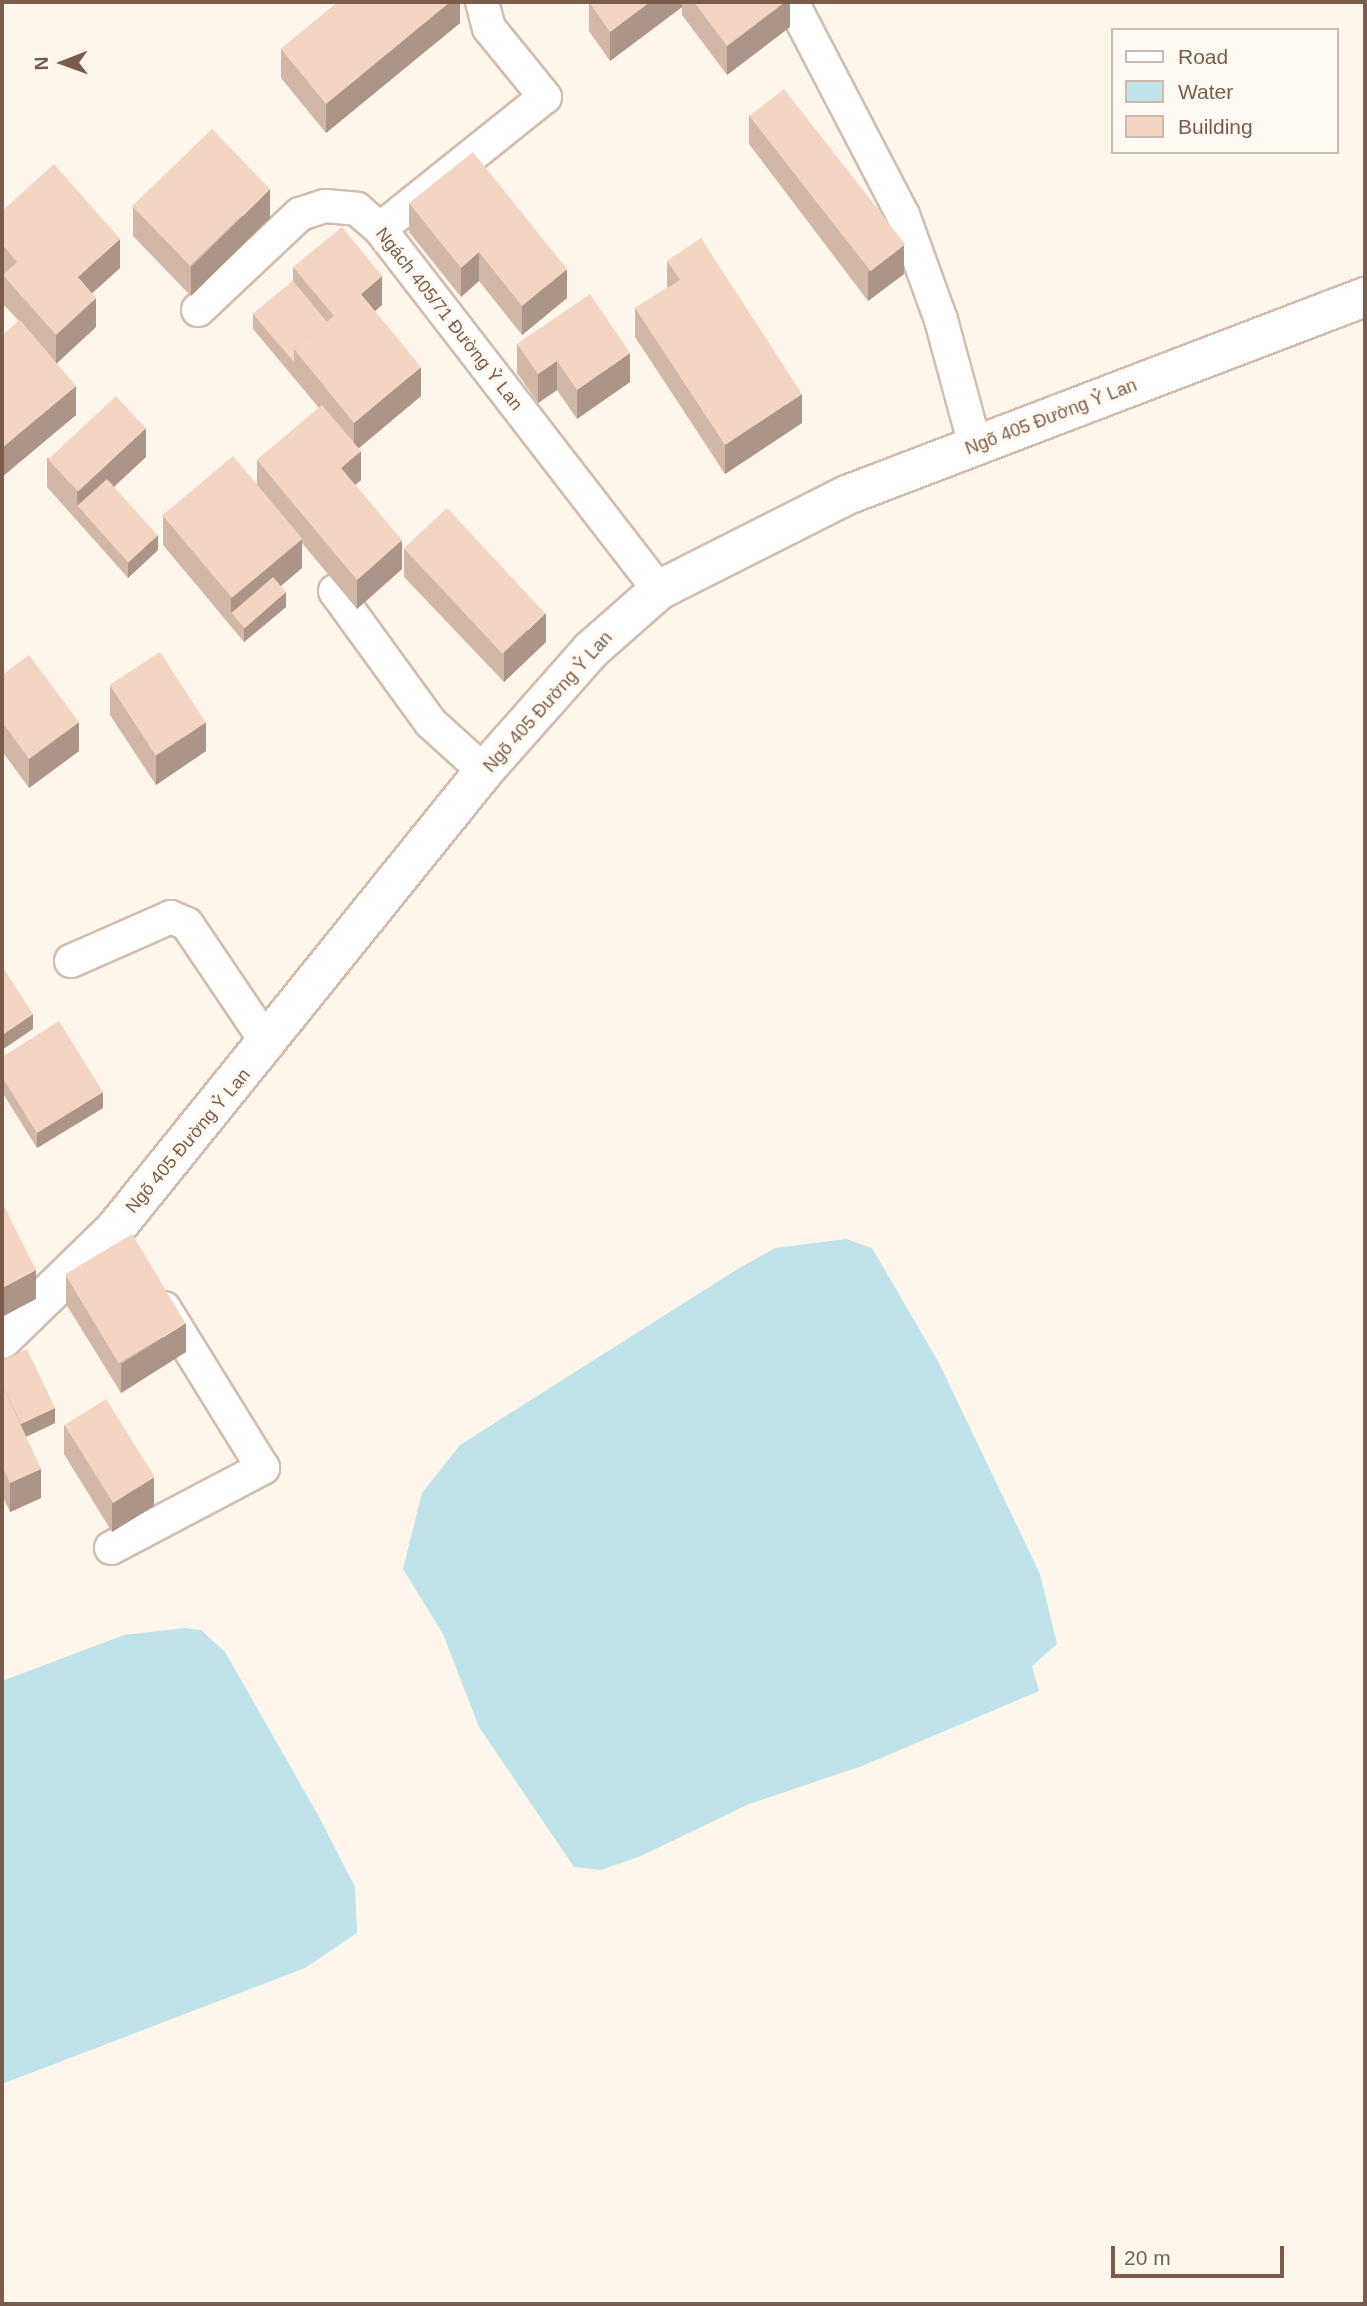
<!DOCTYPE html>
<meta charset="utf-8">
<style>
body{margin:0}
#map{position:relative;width:1367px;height:2306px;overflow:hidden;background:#fdf6ec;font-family:Helvetica,sans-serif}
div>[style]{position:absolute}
.water>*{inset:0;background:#bfe3e8}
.roads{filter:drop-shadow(2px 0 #d1beb0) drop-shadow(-2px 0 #d1beb0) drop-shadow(0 2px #d1beb0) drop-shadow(0 -2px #d1beb0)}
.service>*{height:32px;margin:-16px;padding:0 16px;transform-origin:16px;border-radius:16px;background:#fff}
.minor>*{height:38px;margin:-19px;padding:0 19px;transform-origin:19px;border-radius:19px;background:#fff}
.wall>*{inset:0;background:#d1b7a8}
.shaded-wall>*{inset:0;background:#aa9588}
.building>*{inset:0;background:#f3d5c3;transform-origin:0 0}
span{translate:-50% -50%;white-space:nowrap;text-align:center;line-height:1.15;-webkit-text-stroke:7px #fffaf3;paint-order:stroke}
.street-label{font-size:18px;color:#7a5c4d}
.frame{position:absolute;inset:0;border:4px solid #7a5c4d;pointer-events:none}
.legend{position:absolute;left:1111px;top:28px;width:228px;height:126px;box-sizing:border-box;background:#fffaf3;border:2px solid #cabbb1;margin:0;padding:9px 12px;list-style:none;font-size:21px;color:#7a5c4d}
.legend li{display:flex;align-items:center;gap:14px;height:35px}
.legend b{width:35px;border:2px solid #cabbb1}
.north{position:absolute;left:28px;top:28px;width:70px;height:70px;-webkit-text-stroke:5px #fffaf3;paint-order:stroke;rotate:269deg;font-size:19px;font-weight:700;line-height:28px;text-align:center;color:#7a5c4d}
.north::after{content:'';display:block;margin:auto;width:24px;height:32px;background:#7a5c4d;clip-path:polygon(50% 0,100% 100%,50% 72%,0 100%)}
.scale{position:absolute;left:1111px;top:2246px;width:173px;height:32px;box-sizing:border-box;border:4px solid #7a5c4d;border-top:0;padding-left:9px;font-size:21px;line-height:24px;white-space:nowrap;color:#7a5c4d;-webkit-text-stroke:5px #fffaf3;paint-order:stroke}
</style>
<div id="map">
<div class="water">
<i style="clip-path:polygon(846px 1239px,872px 1248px,939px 1363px,1040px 1574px,1057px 1644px,1032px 1666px,1039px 1691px,862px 1766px,749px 1804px,641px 1856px,601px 1870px,574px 1867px,479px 1727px,443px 1634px,403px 1569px,422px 1493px,460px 1445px,736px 1270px,775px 1248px)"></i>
<i style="clip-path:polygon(185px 1628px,201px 1630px,225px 1652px,318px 1815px,355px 1887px,357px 1933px,305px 1968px,2px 2084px,2px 1681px,124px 1635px)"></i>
</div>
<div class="roads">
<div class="service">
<i style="left:792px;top:2px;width:240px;rotate:62.5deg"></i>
<i style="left:903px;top:215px;width:112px;rotate:70.1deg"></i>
<i style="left:941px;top:320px;width:130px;rotate:74.8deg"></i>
<i style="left:380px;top:229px;width:211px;rotate:-38.7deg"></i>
<i style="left:545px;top:97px;width:89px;rotate:-129.1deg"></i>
<i style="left:489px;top:28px;width:27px;rotate:-105deg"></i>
<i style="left:198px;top:310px;width:140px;rotate:-43.3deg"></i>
<i style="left:300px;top:214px;width:26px;rotate:-18deg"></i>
<i style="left:325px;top:206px;width:32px;rotate:5deg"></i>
<i style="left:357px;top:209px;width:30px;rotate:41deg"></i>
<i style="left:380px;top:229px;width:456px;rotate:52.3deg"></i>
<i style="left:335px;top:591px;width:163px;rotate:54deg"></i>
<i style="left:431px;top:723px;width:72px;rotate:42.2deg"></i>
<i style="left:71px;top:961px;width:109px;rotate:-23.7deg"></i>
<i style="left:171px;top:917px;width:17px;rotate:24deg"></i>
<i style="left:187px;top:924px;width:145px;rotate:56deg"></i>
<i style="left:111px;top:1548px;width:172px;rotate:-27.8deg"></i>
<i style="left:263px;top:1468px;width:188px;rotate:-121.7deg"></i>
</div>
<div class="minor">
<i style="left:2px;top:1339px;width:158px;rotate:-44.2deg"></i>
<i style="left:115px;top:1229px;width:588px;rotate:-51.14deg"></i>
<i style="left:484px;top:771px;width:162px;rotate:-48.5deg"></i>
<i style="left:591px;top:650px;width:91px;rotate:-41.4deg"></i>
<i style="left:659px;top:590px;width:211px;rotate:-26.8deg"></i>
<i style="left:847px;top:495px;width:555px;rotate:-20.92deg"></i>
</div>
</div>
<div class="wall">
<i style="clip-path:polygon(336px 2px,460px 2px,460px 23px,326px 133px,281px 78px,281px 49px,337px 3px)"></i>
<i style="clip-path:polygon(589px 2px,790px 2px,790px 27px,727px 75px,682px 15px,682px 7px,610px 61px,589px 31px)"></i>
<i style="clip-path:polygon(749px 115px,904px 274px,868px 301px,749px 144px)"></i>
<i style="clip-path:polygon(409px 203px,567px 298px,522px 335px,479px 281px,461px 297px,409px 232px)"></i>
<i style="clip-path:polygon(133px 207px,270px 218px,191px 296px,133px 236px)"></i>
<i style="clip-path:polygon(2px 211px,120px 268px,92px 293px,96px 327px,57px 363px,76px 415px,2px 477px,2px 336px,19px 321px,3px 304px,3px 275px,2px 273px)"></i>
<i style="clip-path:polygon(667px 261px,802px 423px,725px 474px,635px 337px,635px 308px,667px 288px)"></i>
<i style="clip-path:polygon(293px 267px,382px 305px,375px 311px,421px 396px,358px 449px,361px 480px,355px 485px,402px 569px,357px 609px,302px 543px,302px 568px,281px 586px,286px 607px,244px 642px,163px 545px,163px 516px,257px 485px,257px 460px,319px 408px,253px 329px,253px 314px,293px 281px)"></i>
<i style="clip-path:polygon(517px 344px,630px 382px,577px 419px,557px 390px,538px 403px,517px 373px)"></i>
<i style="clip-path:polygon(146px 457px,114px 487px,158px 550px,128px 578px,47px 487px,47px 458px)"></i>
<i style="clip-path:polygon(404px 548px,546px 642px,504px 682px,404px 577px)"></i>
<i style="clip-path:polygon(2px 675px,79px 751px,29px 788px,2px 751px)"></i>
<i style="clip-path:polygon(110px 686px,206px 751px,156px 785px,110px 715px)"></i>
<i style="clip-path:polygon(2px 1057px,103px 1108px,37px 1148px,2px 1092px)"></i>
<i style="clip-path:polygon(66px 1275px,186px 1352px,121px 1393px,66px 1304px)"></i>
<i style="clip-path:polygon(2px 1361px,55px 1423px,26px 1437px,41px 1498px,10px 1512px,2px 1495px)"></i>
<i style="clip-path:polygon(64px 1425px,154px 1506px,112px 1532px,64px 1454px)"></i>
</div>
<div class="shaded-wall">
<i style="clip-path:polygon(450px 2px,460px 2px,460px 23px,326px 133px,326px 104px)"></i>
<i style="clip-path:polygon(650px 2px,682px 2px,682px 7px,610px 61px,610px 32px)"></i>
<i style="clip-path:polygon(785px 2px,790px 2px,790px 27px,727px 75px,727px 46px)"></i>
<i style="clip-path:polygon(270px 189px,270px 218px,191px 296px,191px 267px)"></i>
<i style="clip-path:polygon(120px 239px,120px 268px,78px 306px,78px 277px)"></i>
<i style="clip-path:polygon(904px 245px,904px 274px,868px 301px,868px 272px)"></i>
<i style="clip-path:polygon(479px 252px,479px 281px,461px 297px,461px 268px)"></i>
<i style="clip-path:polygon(567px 269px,567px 298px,522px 335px,522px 306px)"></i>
<i style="clip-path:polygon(382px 276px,382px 305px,361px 323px,361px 294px)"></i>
<i style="clip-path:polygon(96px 298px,96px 327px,56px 364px,56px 335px)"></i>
<i style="clip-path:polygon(630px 353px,630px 382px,577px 419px,577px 390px)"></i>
<i style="clip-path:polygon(557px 361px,557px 390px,538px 403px,538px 374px)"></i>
<i style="clip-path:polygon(421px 367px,421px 396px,354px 452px,354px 423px)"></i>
<i style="clip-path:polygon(76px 386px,76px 415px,2px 477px,2px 448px)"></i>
<i style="clip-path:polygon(802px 394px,802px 423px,725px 474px,725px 445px)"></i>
<i style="clip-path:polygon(146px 428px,146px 457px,84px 514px,77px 505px,77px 491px)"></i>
<i style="clip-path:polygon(361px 451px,361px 480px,341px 497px,341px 468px)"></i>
<i style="clip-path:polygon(158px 535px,158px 550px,128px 578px,128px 563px)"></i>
<i style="clip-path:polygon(302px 539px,302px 568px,239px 621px,231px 612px,231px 598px)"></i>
<i style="clip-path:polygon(402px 540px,402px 569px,357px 609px,357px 580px)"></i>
<i style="clip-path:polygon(286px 592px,286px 607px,244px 642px,244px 627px)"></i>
<i style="clip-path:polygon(546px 613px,546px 642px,504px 682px,504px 653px)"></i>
<i style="clip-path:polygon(79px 722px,79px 751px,29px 788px,29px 759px)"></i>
<i style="clip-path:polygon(206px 722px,206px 751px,156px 785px,156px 756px)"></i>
<i style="clip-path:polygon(33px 1014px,33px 1029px,2px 1050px,2px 1035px)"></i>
<i style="clip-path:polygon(103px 1092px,103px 1108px,37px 1148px,37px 1133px)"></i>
<i style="clip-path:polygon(36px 1270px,36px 1299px,2px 1317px,2px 1288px)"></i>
<i style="clip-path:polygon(186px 1323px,186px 1352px,121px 1393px,121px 1364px)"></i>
<i style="clip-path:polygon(55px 1408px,55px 1423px,15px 1442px,15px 1427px)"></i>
<i style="clip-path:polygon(41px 1469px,41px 1498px,10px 1512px,10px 1483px)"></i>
<i style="clip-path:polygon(154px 1477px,154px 1506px,112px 1532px,112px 1503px)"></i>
</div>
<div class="building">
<i style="clip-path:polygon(338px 2px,450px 2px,326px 104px,281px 49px)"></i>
<i style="clip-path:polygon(589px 2px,650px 2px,610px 32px)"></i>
<i style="clip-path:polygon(694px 2px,785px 2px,727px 46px)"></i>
<i style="left:784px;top:89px;width:197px;height:44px;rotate:52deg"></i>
<i style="left:212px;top:129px;width:83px;height:111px;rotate:46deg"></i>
<i style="clip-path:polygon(473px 152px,567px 269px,522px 306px,479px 252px,461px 268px,409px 203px)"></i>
<i style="clip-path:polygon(54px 164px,120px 239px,78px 277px,96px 298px,56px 335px,3px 275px,17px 262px,2px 244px,2px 211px)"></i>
<i style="clip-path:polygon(342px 227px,382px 276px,361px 294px,421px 367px,354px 423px,294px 349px,334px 316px,293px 267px)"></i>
<i style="clip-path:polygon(701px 238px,802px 394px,725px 445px,635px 308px,680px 280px,667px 261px)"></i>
<i style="clip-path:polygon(293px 281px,327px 322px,294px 349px,294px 362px,253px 314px)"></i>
<i style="clip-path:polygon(590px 294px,630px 353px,577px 390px,557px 361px,538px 374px,517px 344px)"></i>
<i style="clip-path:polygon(20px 320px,76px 386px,2px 448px,2px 336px)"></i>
<i style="left:116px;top:396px;width:44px;height:93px;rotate:47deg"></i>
<i style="clip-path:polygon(322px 405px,361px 451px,341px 468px,402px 540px,357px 580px,257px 460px)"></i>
<i style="left:233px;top:456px;width:108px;height:92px;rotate:50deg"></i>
<i style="left:107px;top:479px;width:76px;height:40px;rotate:48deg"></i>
<i style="left:447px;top:508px;width:144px;height:59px;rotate:47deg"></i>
<i style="left:273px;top:577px;width:20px;height:55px;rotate:49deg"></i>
<i style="left:160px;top:652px;width:84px;height:60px;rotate:57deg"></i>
<i style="clip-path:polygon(29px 655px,79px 722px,29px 759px,2px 722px,2px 675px)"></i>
<i style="clip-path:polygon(2px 966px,33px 1014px,2px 1035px)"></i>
<i style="clip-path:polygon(59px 1021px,103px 1092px,37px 1133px,2px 1077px,2px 1057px)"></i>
<i style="clip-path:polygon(2px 1202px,36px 1270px,2px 1288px)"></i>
<i style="left:132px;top:1234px;width:104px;height:78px;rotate:59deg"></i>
<i style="clip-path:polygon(27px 1349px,55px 1408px,21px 1424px,2px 1384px,2px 1361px)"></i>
<i style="clip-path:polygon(2px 1384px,41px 1469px,10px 1483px,2px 1466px)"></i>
<i style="left:106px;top:1399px;width:92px;height:49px;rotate:58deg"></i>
</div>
<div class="street-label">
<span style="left:449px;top:319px;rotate:52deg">Ngách 405/71 Đường Ỷ Lan</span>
<span style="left:1051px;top:417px;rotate:-21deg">Ngõ 405 Đường Ỷ Lan</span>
<span style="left:548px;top:702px;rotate:-48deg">Ngõ 405 Đường Ỷ Lan</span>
<span style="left:188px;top:1141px;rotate:-50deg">Ngõ 405 Đường Ỷ Lan</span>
</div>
<div class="frame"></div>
<ul class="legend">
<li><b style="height:9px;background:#fff"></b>Road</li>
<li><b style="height:19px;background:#bfe3e8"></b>Water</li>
<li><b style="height:19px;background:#f3d5c3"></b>Building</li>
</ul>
<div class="north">N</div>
<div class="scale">20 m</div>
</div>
